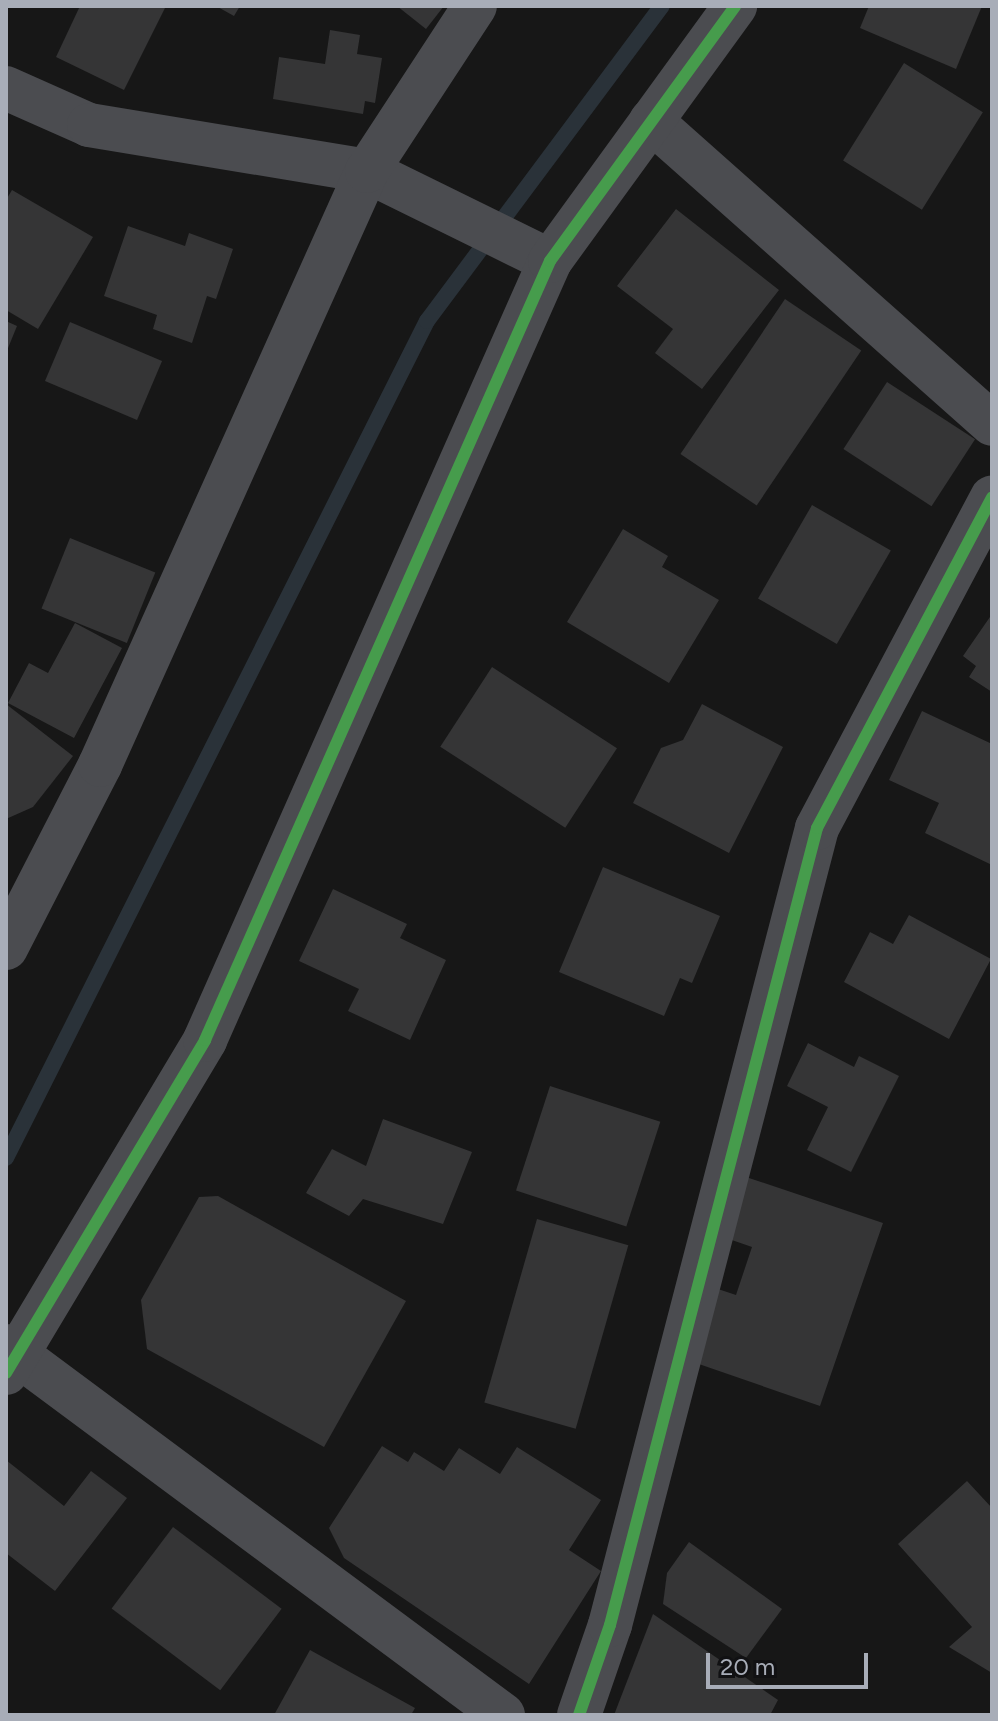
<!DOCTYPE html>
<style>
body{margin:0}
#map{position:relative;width:998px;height:1721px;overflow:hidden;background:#171717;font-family:Figtree,sans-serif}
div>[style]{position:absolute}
.stream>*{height:16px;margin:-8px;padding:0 8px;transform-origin:8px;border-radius:8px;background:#2a3239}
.building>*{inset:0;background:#353536;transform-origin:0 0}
.minor>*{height:44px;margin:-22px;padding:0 22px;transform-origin:22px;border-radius:22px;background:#4b4c50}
.cycleway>*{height:12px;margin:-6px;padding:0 6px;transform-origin:6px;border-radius:6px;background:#469c4c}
span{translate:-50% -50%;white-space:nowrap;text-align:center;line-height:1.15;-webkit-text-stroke:6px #111113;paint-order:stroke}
.frame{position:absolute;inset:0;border:8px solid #a8adb8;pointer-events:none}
.scale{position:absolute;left:706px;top:1653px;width:162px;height:36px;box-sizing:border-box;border:4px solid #a8adb8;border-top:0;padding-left:10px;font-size:24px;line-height:28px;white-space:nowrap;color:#a8adb8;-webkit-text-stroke:6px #111113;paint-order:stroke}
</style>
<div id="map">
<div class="stream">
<i style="left:6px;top:1158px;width:937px;rotate:-63.3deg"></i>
<i style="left:427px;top:321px;width:393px;rotate:-53.3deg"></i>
</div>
<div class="building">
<i style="clip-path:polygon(80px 6px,166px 6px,124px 90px,56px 57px)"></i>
<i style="clip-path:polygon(216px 6px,240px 6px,234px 16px)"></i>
<i style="clip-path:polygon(397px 6px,444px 6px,426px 29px)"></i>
<i style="clip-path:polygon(869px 6px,982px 6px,956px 69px,860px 28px)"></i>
<i style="clip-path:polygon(330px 30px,360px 35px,357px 54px,382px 58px,375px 103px,365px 101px,363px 114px,273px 99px,279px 57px,325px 64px)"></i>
<i style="left:904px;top:63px;width:93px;height:115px;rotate:32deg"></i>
<i style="clip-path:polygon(12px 190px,93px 237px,38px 329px,6px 310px,6px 200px)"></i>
<i style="clip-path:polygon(676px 209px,779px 290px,702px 389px,655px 353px,673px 329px,617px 286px)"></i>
<i style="clip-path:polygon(128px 226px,185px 246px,189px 233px,233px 249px,216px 299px,207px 296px,192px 343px,153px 329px,157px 315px,104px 296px)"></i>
<i style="left:785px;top:299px;width:92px;height:187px;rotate:34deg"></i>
<i style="clip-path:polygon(6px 321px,17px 326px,6px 353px)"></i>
<i style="left:70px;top:322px;width:100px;height:64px;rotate:23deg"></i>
<i style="left:887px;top:382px;width:105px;height:80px;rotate:33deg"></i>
<i style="left:812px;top:505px;width:91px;height:108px;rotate:30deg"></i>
<i style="clip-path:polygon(623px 529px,668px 556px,662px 567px,719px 600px,669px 683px,567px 622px)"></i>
<i style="left:70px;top:538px;width:92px;height:76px;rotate:22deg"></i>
<i style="clip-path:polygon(992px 614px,992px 692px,969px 677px,976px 666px,963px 656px)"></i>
<i style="clip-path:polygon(75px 623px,122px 648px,74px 738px,8px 703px,29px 663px,48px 673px)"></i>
<i style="left:492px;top:667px;width:149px;height:95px;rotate:33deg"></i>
<i style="clip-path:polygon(6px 704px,73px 756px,33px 807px,6px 819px)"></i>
<i style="clip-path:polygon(702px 704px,783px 747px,729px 853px,633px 803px,661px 748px,683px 740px)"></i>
<i style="clip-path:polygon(922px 711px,992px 744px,992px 865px,925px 833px,939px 803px,889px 780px)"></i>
<i style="clip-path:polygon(603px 867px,720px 916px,692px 983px,680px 978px,664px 1016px,559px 972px)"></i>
<i style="clip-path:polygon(333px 889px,407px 924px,400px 938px,446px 960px,410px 1040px,348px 1011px,359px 989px,299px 961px)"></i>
<i style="clip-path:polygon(909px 915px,991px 959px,949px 1039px,844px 982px,870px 932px,893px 944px)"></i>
<i style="clip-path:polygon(808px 1043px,854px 1067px,859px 1056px,899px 1076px,851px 1172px,807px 1150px,828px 1107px,787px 1086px)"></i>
<i style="left:550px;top:1086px;width:116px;height:110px;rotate:18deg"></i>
<i style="clip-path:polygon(383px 1119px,472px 1152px,443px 1224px,363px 1199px,349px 1216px,306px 1193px,332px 1149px,366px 1166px)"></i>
<i style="clip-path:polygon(746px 1177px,883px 1223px,820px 1406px,693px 1362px,718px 1289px,736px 1295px,752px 1247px,726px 1238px)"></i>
<i style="clip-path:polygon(218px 1196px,406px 1301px,324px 1447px,147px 1349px,141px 1300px,199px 1197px)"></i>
<i style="left:537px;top:1219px;width:95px;height:191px;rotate:16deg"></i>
<i style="clip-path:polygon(382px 1446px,408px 1462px,414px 1452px,444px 1471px,459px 1448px,500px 1474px,517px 1447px,601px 1500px,569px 1550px,601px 1571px,529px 1684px,344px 1558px,329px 1528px)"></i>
<i style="clip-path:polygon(6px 1460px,64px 1506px,91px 1471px,127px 1498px,55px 1591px,6px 1553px)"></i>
<i style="clip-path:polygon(967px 1481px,992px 1508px,992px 1673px,949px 1647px,972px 1627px,898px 1544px)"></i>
<i style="left:173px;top:1527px;width:136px;height:102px;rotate:37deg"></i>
<i style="clip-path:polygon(689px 1542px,782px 1609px,746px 1658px,663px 1604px,667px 1573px)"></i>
<i style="clip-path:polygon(653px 1614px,778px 1700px,770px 1715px,614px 1715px)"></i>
<i style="clip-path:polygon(310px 1650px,415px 1708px,411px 1715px,274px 1715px)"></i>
</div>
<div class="minor">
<i style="left:6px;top:88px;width:91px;rotate:24deg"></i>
<i style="left:89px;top:125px;width:282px;rotate:9.4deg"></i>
<i style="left:367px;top:171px;width:204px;rotate:26.2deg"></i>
<i style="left:651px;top:121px;width:456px;rotate:41.6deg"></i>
<i style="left:6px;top:948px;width:206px;rotate:-62.8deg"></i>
<i style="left:100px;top:765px;width:651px;rotate:-65.8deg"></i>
<i style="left:367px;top:171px;width:197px;rotate:-56.8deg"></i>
<i style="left:6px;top:1346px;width:619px;rotate:36.59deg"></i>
<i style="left:6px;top:1373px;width:388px;rotate:-59.1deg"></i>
<i style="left:205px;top:1040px;width:852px;rotate:-66.11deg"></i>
<i style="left:550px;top:261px;width:315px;rotate:-54deg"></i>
<i style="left:579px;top:1715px;width:95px;rotate:-71deg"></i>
<i style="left:610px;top:1625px;width:823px;rotate:-75.44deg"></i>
<i style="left:817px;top:828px;width:374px;rotate:-62.1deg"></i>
</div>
<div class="cycleway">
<i style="left:6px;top:1373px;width:388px;rotate:-59.1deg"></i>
<i style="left:205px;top:1040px;width:852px;rotate:-66.11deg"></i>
<i style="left:550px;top:261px;width:315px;rotate:-54deg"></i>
<i style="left:579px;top:1715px;width:95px;rotate:-71deg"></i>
<i style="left:610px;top:1625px;width:823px;rotate:-75.44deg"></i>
<i style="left:817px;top:828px;width:374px;rotate:-62.1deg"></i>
</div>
<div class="frame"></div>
<div class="scale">20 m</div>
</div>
